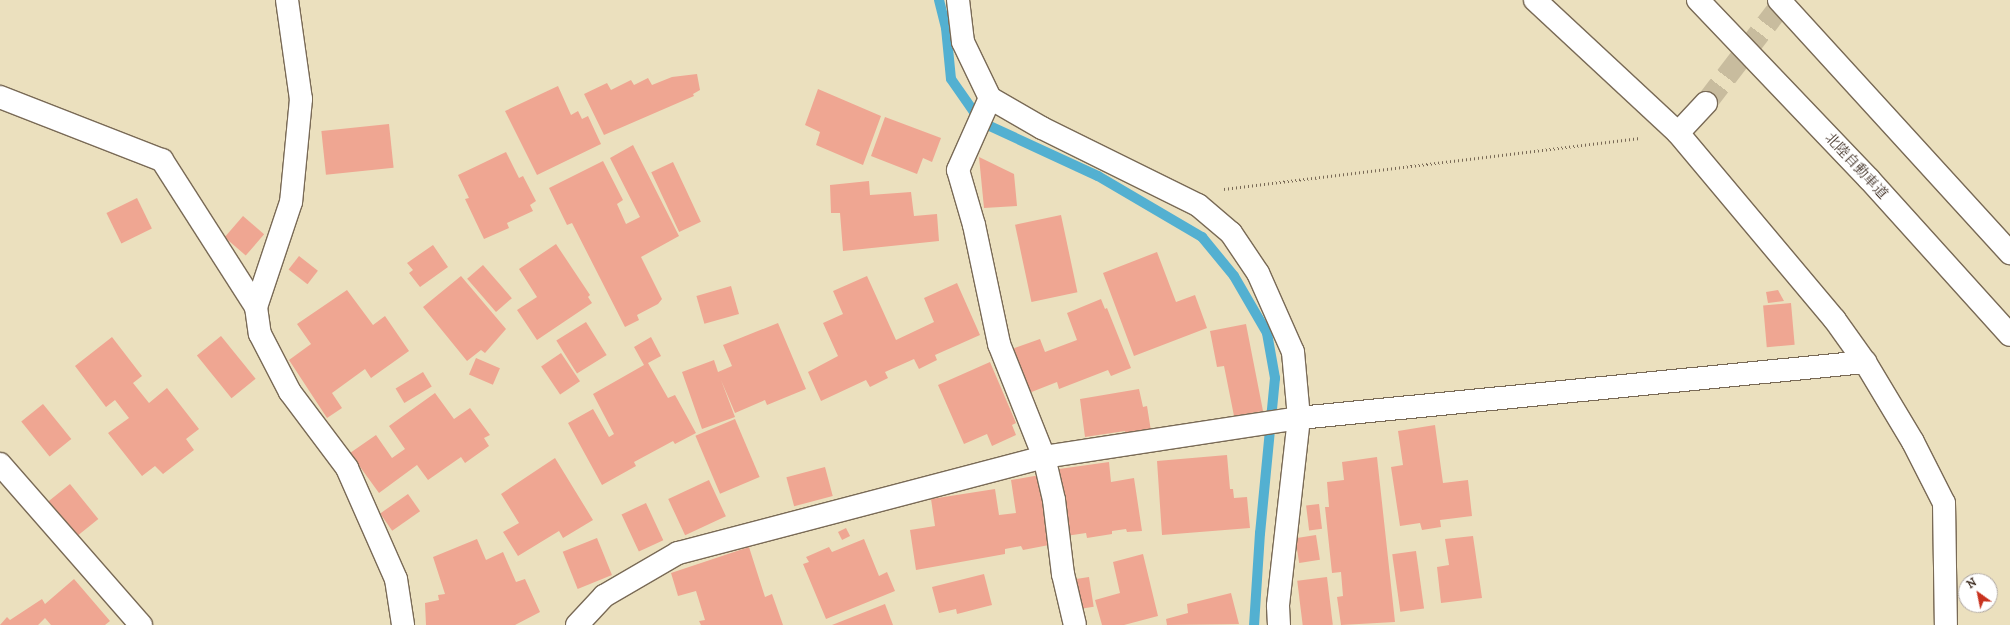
<!DOCTYPE html>
<meta charset="utf-8">
<style>
body{margin:0}
#map{position:relative;width:2010px;height:625px;overflow:hidden;background:#ebe0be;font-family:"IM FELL DW Pica","Noto Serif JP",serif}
div>[style]{position:absolute}
.stream>*{height:10px;margin:-5px;padding:0 5px;transform-origin:5px;border-radius:5px;background:#53b0d1}
.building>*{inset:0;background:#efa692;transform-origin:0 0}
.minor-tunnel>*{height:22px;margin-top:-11px;transform-origin:0;background:repeating-linear-gradient(90deg,#c8bc9e 0 22px,transparent 0 33px)}
.path>*{height:2.5px;margin-top:-1.25px;transform-origin:0;background:repeating-linear-gradient(90deg,#796a56 0 1px,transparent 0 4px)}
.roads{filter:drop-shadow(1px 0 #796a56) drop-shadow(-1px 0 #796a56) drop-shadow(0 1px #796a56) drop-shadow(0 -1px #796a56)}
.minor>*{height:22px;margin:-11px;padding:0 11px;transform-origin:11px;border-radius:11px;background:#fff}
.highway>*{height:22px;margin:-11px;padding:0 11px;transform-origin:11px;border-radius:11px;background:#fff}
span{translate:-50% -50%;white-space:nowrap;text-align:center;line-height:1.15;-webkit-text-stroke:3px #fff;paint-order:stroke}
.street-label{font-size:14px;color:#3b2a1e}
.north{position:absolute;left:1958px;top:573px;width:40px;height:40px;box-sizing:border-box;background:#fff;border:1px solid #b1aaa5;border-radius:50%;rotate:327deg;font-size:11px;font-weight:700;line-height:16px;text-align:center;color:#3b2a1e}
.north::after{content:'';display:block;margin:auto;width:14px;height:18px;background:#c8321e;clip-path:polygon(50% 0,100% 100%,50% 72%,0 100%)}
</style>
<div id="map">
<div class="stream">
<i style="left:939px;top:0;width:29px;rotate:76deg"></i>
<i style="left:946px;top:28px;width:51px;rotate:84.4deg"></i>
<i style="left:951px;top:79px;width:52px;rotate:55.1deg"></i>
<i style="left:981px;top:122px;width:129px;rotate:24.8deg"></i>
<i style="left:1098px;top:176px;width:121px;rotate:30.4deg"></i>
<i style="left:1202px;top:237px;width:50px;rotate:50.6deg"></i>
<i style="left:1234px;top:276px;width:66px;rotate:59.9deg"></i>
<i style="left:1267px;top:333px;width:46px;rotate:79.9deg"></i>
<i style="left:1275px;top:378px;width:156px;rotate:95.5deg"></i>
<i style="left:1260px;top:533px;width:92px;rotate:93.7deg"></i>
</div>
<div class="building">
<i style="clip-path:polygon(697px 74px,700px 90px,693px 94px,694px 96px,604px 135px,584px 94px,607px 83px,611px 90px,631px 80px,634px 85px,648px 78px,652px 85px,672px 77px)"></i>
<i style="clip-path:polygon(558px 86px,571px 115px,578px 111px,582px 119px,588px 116px,601px 144px,537px 175px,505px 111px)"></i>
<i style="clip-path:polygon(818px 89px,881px 116px,863px 165px,816px 145px,820px 132px,805px 125px)"></i>
<i style="clip-path:polygon(885px 117px,941px 138px,932px 162px,923px 158px,917px 174px,871px 156px)"></i>
<i style="left:389px;top:124px;width:44px;height:68px;rotate:84deg"></i>
<i style="clip-path:polygon(633px 145px,679px 236px,641px 257px,662px 299px,658px 304px,637px 315px,639px 320px,625px 327px,572px 223px,567px 225px,549px 188px,603px 161px,623px 200px,617px 204px,626px 224px,640px 217px,610px 158px)"></i>
<i style="clip-path:polygon(506px 152px,519px 178px,523px 176px,536px 201px,530px 205px,533px 211px,507px 223px,509px 228px,484px 239px,465px 199px,469px 198px,458px 175px)"></i>
<i style="clip-path:polygon(979px 157px,1014px 174px,1017px 206px,984px 208px)"></i>
<i style="left:673px;top:162px;width:66px;height:24px;rotate:65deg"></i>
<i style="clip-path:polygon(869px 181px,870px 195px,911px 192px,914px 216px,937px 214px,939px 241px,843px 251px,840px 213px,831px 213px,830px 185px)"></i>
<i style="left:137px;top:198px;width:34px;height:34px;rotate:64deg"></i>
<i style="left:1061px;top:215px;width:79px;height:47px;rotate:78deg"></i>
<i style="left:243px;top:216px;width:28px;height:28px;rotate:41deg"></i>
<i style="clip-path:polygon(556px 244px,590px 295px,588px 297px,592px 303px,537px 340px,517px 310px,537px 297px,519px 269px)"></i>
<i style="clip-path:polygon(433px 245px,448px 267px,420px 287px,409px 273px,413px 270px,407px 263px)"></i>
<i style="clip-path:polygon(1157px 252px,1176px 302px,1195px 295px,1207px 328px,1134px 356px,1103px 273px)"></i>
<i style="left:299px;top:256px;width:24px;height:17px;rotate:38deg"></i>
<i style="left:483px;top:265px;width:44px;height:21px;rotate:49deg"></i>
<i style="clip-path:polygon(461px 276px,506px 329px,485px 353px,481px 350px,467px 361px,423px 307px)"></i>
<i style="clip-path:polygon(867px 276px,896px 340px,934px 322px,924px 298px,957px 283px,980px 335px,935px 355px,937px 360px,919px 369px,914px 359px,885px 372px,888px 378px,870px 387px,866px 380px,821px 401px,808px 372px,838px 356px,823px 323px,843px 314px,833px 291px)"></i>
<i style="left:731px;top:286px;width:29px;height:36px;rotate:74deg"></i>
<i style="clip-path:polygon(347px 290px,373px 325px,385px 316px,409px 351px,371px 378px,365px 369px,332px 393px,342px 408px,327px 418px,289px 360px,311px 344px,297px 324px)"></i>
<i style="clip-path:polygon(1778px 290px,1784px 301px,1768px 303px,1766px 292px)"></i>
<i style="clip-path:polygon(1101px 299px,1105px 309px,1107px 308px,1131px 368px,1111px 376px,1108px 370px,1059px 389px,1057px 382px,1029px 393px,1012px 349px,1040px 339px,1045px 352px,1077px 340px,1067px 313px)"></i>
<i style="left:1791px;top:303px;width:42px;height:28px;rotate:85deg"></i>
<i style="left:586px;top:322px;width:39px;height:35px;rotate:58deg"></i>
<i style="clip-path:polygon(778px 323px,806px 389px,767px 405px,765px 400px,735px 413px,721px 380px,735px 417px,702px 429px,682px 372px,714px 360px,718px 372px,732px 366px,723px 345px)"></i>
<i style="clip-path:polygon(1246px 324px,1263px 411px,1234px 416px,1224px 366px,1217px 367px,1210px 331px)"></i>
<i style="left:221px;top:336px;width:55px;height:31px;rotate:51deg"></i>
<i style="clip-path:polygon(112px 337px,142px 376px,133px 383px,149px 403px,167px 388px,199px 429px,186px 439px,194px 450px,163px 474px,155px 466px,142px 476px,108px 433px,129px 418px,115px 400px,106px 407px,75px 366px)"></i>
<i style="clip-path:polygon(651px 337px,661px 356px,648px 363px,668px 398px,675px 395px,696px 433px,675px 444px,673px 441px,634px 462px,636px 466px,602px 485px,568px 423px,593px 409px,609px 437px,614px 434px,593px 394px,644px 365px,634px 347px)"></i>
<i style="left:561px;top:353px;width:34px;height:24px;rotate:56deg"></i>
<i style="left:476px;top:358px;width:26px;height:18px;rotate:23deg"></i>
<i style="clip-path:polygon(990px 362px,1016px 423px,1012px 425px,1016px 435px,992px 446px,987px 434px,964px 444px,938px 385px)"></i>
<i style="left:423px;top:372px;width:17px;height:32px;rotate:59deg"></i>
<i style="clip-path:polygon(1139px 389px,1143px 407px,1147px 406px,1151px 431px,1126px 435px,1125px 431px,1085px 437px,1080px 399px)"></i>
<i style="clip-path:polygon(435px 393px,454px 419px,470px 408px,490px 435px,484px 438px,489px 446px,465px 463px,461px 457px,428px 480px,417px 465px,379px 493px,350px 453px,376px 435px,392px 458px,405px 449px,389px 426px)"></i>
<i style="left:43px;top:404px;width:45px;height:28px;rotate:51deg"></i>
<i style="left:735px;top:419px;width:63px;height:43px;rotate:67deg"></i>
<i style="clip-path:polygon(1435px 425px,1443px 483px,1468px 480px,1472px 516px,1440px 520px,1441px 527px,1422px 530px,1420px 523px,1400px 526px,1391px 467px,1403px 465px,1398px 431px)"></i>
<i style="clip-path:polygon(1227px 455px,1230px 489px,1233px 489px,1234px 498px,1247px 497px,1250px 528px,1162px 535px,1157px 461px)"></i>
<i style="clip-path:polygon(1377px 457px,1395px 622px,1341px 625px,1337px 597px,1343px 596px,1341px 572px,1332px 573px,1325px 507px,1329px 507px,1327px 482px,1344px 480px,1342px 462px)"></i>
<i style="clip-path:polygon(555px 458px,593px 520px,563px 538px,559px 531px,518px 556px,503px 532px,519px 523px,501px 494px)"></i>
<i style="clip-path:polygon(1109px 462px,1111px 482px,1134px 478px,1142px 531px,1127px 532px,1126px 529px,1112px 531px,1112px 534px,1087px 538px,1086px 533px,1066px 536px,1059px 469px)"></i>
<i style="left:825px;top:467px;width:30px;height:40px;rotate:75deg"></i>
<i style="clip-path:polygon(1040px 475px,1049px 545px,1023px 550px,1021px 546px,1005px 549px,1005px 554px,916px 570px,910px 530px,935px 526px,931px 499px,995px 489px,999px 515px,1016px 513px,1011px 480px)"></i>
<i style="left:709px;top:480px;width:40px;height:45px;rotate:65deg"></i>
<i style="left:70px;top:484px;width:45px;height:28px;rotate:51deg"></i>
<i style="left:408px;top:494px;width:21px;height:34px;rotate:55deg"></i>
<i style="left:646px;top:503px;width:41px;height:27px;rotate:65deg"></i>
<i style="left:1319px;top:504px;width:25px;height:13px;rotate:83deg"></i>
<i style="left:846px;top:528px;width:9px;height:9px;rotate:63deg"></i>
<i style="left:1316px;top:535px;width:25px;height:21px;rotate:81deg"></i>
<i style="clip-path:polygon(1473px 536px,1482px 598px,1441px 603px,1437px 567px,1449px 565px,1445px 539px)"></i>
<i style="left:597px;top:538px;width:40px;height:37px;rotate:68deg"></i>
<i style="clip-path:polygon(477px 539px,486px 560px,503px 552px,516px 582px,525px 579px,540px 612px,515px 625px,426px 625px,425px 603px,439px 600px,438px 595px,445px 594px,433px 557px)"></i>
<i style="clip-path:polygon(864px 539px,879px 576px,887px 572px,895px 591px,826px 619px,803px 564px,809px 562px,806px 557px,829px 547px,832px 552px)"></i>
<i style="clip-path:polygon(749px 547px,765px 597px,772px 594px,783px 625px,701px 625px,699px 621px,705px 620px,696px 591px,678px 596px,671px 573px)"></i>
<i style="left:1416px;top:551px;width:58px;height:24px;rotate:82deg"></i>
<i style="clip-path:polygon(1143px 554px,1158px 616px,1124px 625px,1102px 625px,1095px 600px,1120px 593px,1113px 562px)"></i>
<i style="clip-path:polygon(984px 574px,992px 605px,957px 614px,956px 609px,939px 613px,932px 587px)"></i>
<i style="left:1089px;top:577px;width:30px;height:13px;rotate:81deg"></i>
<i style="left:1327px;top:577px;width:48px;height:30px;rotate:83deg"></i>
<i style="clip-path:polygon(74px 579px,110px 621px,105px 625px,51px 625px,45px 618px,38px 625px,0 625px,7px 617px,10px 620px,42px 599px,45px 604px)"></i>
<i style="clip-path:polygon(1231px 593px,1239px 624px,1167px 625px,1166px 619px,1188px 613px,1187px 604px)"></i>
<i style="clip-path:polygon(885px 604px,893px 625px,832px 625px)"></i>
</div>
<div class="minor-tunnel">
<i style="left:1706px;top:103px;width:130px;rotate:-52.5deg"></i>
</div>
<div class="path">
<i style="left:1224px;top:189px;width:419px;rotate:-7deg"></i>
</div>
<div class="roads">
<div class="minor">
<i style="left:287px;top:0;width:100px;rotate:82deg"></i>
<i style="left:301px;top:99px;width:103px;rotate:95.5deg"></i>
<i style="left:291px;top:202px;width:111px;rotate:108.4deg"></i>
<i style="left:256px;top:307px;width:27px;rotate:82deg"></i>
<i style="left:260px;top:334px;width:65px;rotate:62.7deg"></i>
<i style="left:290px;top:392px;width:95px;rotate:53.1deg"></i>
<i style="left:347px;top:468px;width:121px;rotate:66.2deg"></i>
<i style="left:396px;top:579px;width:47px;rotate:81.3deg"></i>
<i style="left:958px;top:0;width:42px;rotate:83.2deg"></i>
<i style="left:963px;top:42px;width:62px;rotate:64.3deg"></i>
<i style="left:990px;top:98px;width:79px;rotate:114deg"></i>
<i style="left:958px;top:170px;width:57px;rotate:73.8deg"></i>
<i style="left:974px;top:225px;width:122px;rotate:78.1deg"></i>
<i style="left:999px;top:344px;width:122px;rotate:68.3deg"></i>
<i style="left:1044px;top:457px;width:44px;rotate:76.9deg"></i>
<i style="left:1054px;top:500px;width:75px;rotate:83.1deg"></i>
<i style="left:1063px;top:574px;width:52px;rotate:76.8deg"></i>
<i style="left:1535px;top:0;width:195px;rotate:42.9deg"></i>
<i style="left:1678px;top:133px;width:244px;rotate:50deg"></i>
<i style="left:1835px;top:320px;width:52px;rotate:54.5deg"></i>
<i style="left:0;top:97px;width:174px;rotate:21.3deg"></i>
<i style="left:162px;top:160px;width:174px;rotate:57.4deg"></i>
<i style="left:990px;top:98px;width:60px;rotate:30deg"></i>
<i style="left:1042px;top:128px;width:174px;rotate:26.3deg"></i>
<i style="left:1198px;top:205px;width:43px;rotate:40.3deg"></i>
<i style="left:1231px;top:233px;width:48px;rotate:56deg"></i>
<i style="left:1258px;top:273px;width:86px;rotate:66.1deg"></i>
<i style="left:1293px;top:352px;width:66px;rotate:84.8deg"></i>
<i style="left:1299px;top:418px;width:189px;rotate:96.4deg"></i>
<i style="left:1278px;top:606px;width:19px;rotate:87deg"></i>
<i style="left:1678px;top:133px;width:41px;rotate:-47deg"></i>
<i style="left:0;top:464px;width:214px;rotate:48.8deg"></i>
<i style="left:577px;top:625px;width:40px;rotate:-47deg"></i>
<i style="left:604px;top:596px;width:86px;rotate:-30.2deg"></i>
<i style="left:678px;top:553px;width:378px;rotate:-14.7deg"></i>
<i style="left:1044px;top:457px;width:258px;rotate:-8.7deg"></i>
<i style="left:1299px;top:418px;width:569px;rotate:-5.65deg"></i>
<i style="left:1865px;top:362px;width:93px;rotate:59deg"></i>
<i style="left:1913px;top:442px;width:68px;rotate:63.1deg"></i>
<i style="left:1944px;top:503px;width:122px;rotate:89.1deg"></i>
</div>
<div class="highway">
<i style="left:1698px;top:0;width:248px;rotate:46.3deg"></i>
<i style="left:1869px;top:179px;width:210px;rotate:47.9deg"></i>
<i style="left:1779px;top:0;width:343px;rotate:47.6deg"></i>
</div>
</div>
<div class="street-label">
<span style="left:1856px;top:166px;rotate:47deg">北陸自動車道</span>
</div>
<div class="north">N</div>
</div>
